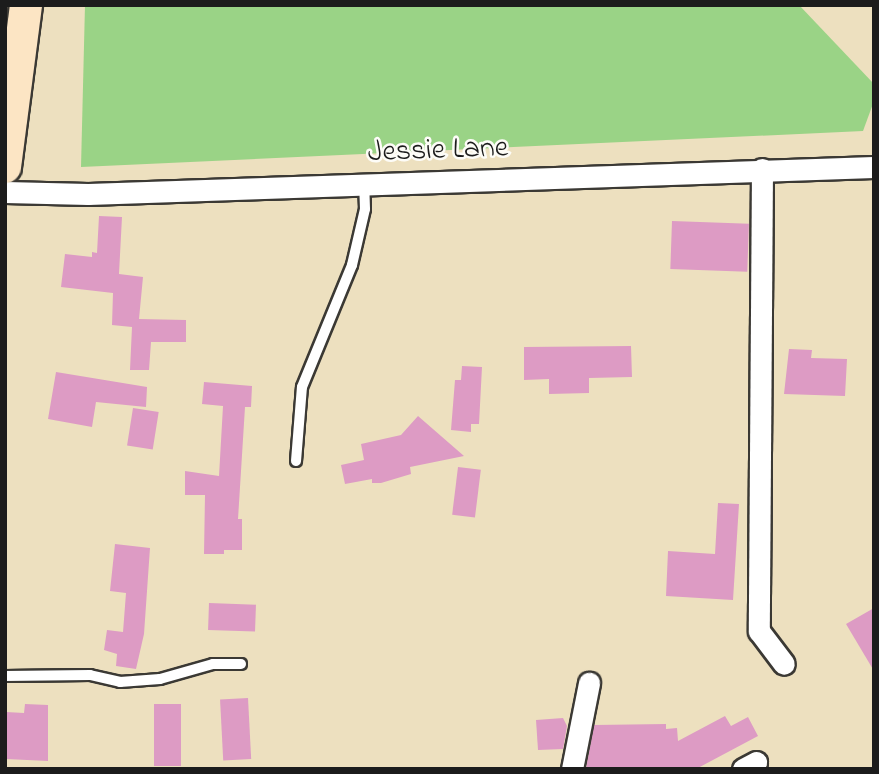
<!DOCTYPE html>
<style>
body{margin:0}
#map{position:relative;width:879px;height:774px;overflow:hidden;background:#ede0bf;font-family:"Indie Flower",sans-serif}
div>[style]{position:absolute}
.green>*{inset:0;background:#9ad386}
.building>*{inset:0;background:#dd9bc4;transform-origin:0 0}
.roads{filter:drop-shadow(2px 0 #3b3934) drop-shadow(-2px 0 #3b3934) drop-shadow(0 2px #3b3934) drop-shadow(0 -2px #3b3934)}
.lane>*{height:10px;margin:-5px;padding:0 5px;transform-origin:5px;border-radius:5px;background:#fff}
.street>*{height:21px;margin:-10.5px;padding:0 10.5px;transform-origin:10.5px;border-radius:10.5px;background:#fff}
.secondary>*{height:32px;margin:-16px;padding:0 16px;transform-origin:16px;border-radius:16px;background:#fce5c4}
span{translate:-50% -50%;white-space:nowrap;text-align:center;line-height:1.15;-webkit-text-stroke:5px #fdfcf7;paint-order:stroke}
.street-label{font-size:30px;color:#1c1c1c}
.frame{position:absolute;inset:0;border:7px solid #1c1c1c;pointer-events:none}
</style>
<div id="map">
<div class="green">
<i style="clip-path:polygon(85px 5px,799px 5px,874px 84px,874px 101px,863px 131px,81px 167px)"></i>
</div>
<div class="building">
<i style="clip-path:polygon(99px 216px,122px 217px,119px 274px,143px 277px,139px 319px,186px 320px,186px 342px,151px 342px,149px 370px,130px 370px,132px 327px,112px 325px,113px 293px,61px 287px,65px 254px,92px 257px,92px 252px,97px 253px)"></i>
<i style="left:672px;top:221px;width:77px;height:48px;rotate:2deg"></i>
<i style="clip-path:polygon(631px 346px,632px 377px,589px 378px,589px 393px,549px 394px,549px 379px,524px 380px,524px 347px)"></i>
<i style="clip-path:polygon(789px 349px,812px 350px,811px 358px,847px 359px,845px 396px,784px 394px)"></i>
<i style="clip-path:polygon(462px 366px,482px 367px,479px 424px,471px 424px,471px 432px,451px 430px,455px 380px,461px 380px)"></i>
<i style="clip-path:polygon(56px 372px,147px 387px,146px 407px,96px 402px,92px 427px,48px 419px)"></i>
<i style="clip-path:polygon(204px 382px,252px 386px,251px 407px,245px 407px,238px 519px,242px 519px,242px 550px,224px 550px,224px 554px,204px 554px,205px 495px,185px 495px,185px 471px,219px 476px,223px 406px,202px 404px)"></i>
<i style="left:133px;top:408px;width:26px;height:38px;rotate:9deg"></i>
<i style="clip-path:polygon(418px 416px,464px 456px,410px 467px,411px 474px,381px 483px,372px 483px,372px 479px,345px 484px,341px 465px,364px 460px,361px 444px,401px 435px)"></i>
<i style="left:458px;top:467px;width:23px;height:48px;rotate:7deg"></i>
<i style="clip-path:polygon(718px 503px,739px 504px,733px 600px,666px 596px,668px 551px,715px 554px)"></i>
<i style="clip-path:polygon(115px 544px,150px 548px,144px 634px,136px 669px,116px 666px,117px 654px,104px 650px,107px 630px,123px 632px,126px 593px,110px 591px)"></i>
<i style="left:209px;top:603px;width:47px;height:27px;rotate:2deg"></i>
<i style="clip-path:polygon(874px 608px,874px 671px,846px 624px)"></i>
<i style="left:248px;top:698px;width:61px;height:28px;rotate:87deg"></i>
<i style="clip-path:polygon(25px 704px,48px 705px,48px 761px,6px 759px,6px 712px,24px 713px)"></i>
<i style="left:154px;top:704px;width:27px;height:62px"></i>
<i style="clip-path:polygon(725px 716px,731px 726px,748px 717px,758px 736px,696px 769px,586px 768px,594px 725px,666px 724px,666px 729px,677px 728px,678px 741px)"></i>
<i style="clip-path:polygon(563px 718px,567px 726px,563px 749px,538px 750px,536px 720px)"></i>
</div>
<div class="roads">
<div class="lane">
<i style="left:296px;top:461px;width:74px;rotate:-85.4deg"></i>
<i style="left:302px;top:387px;width:132px;rotate:-67.7deg"></i>
<i style="left:352px;top:265px;width:57px;rotate:-76.9deg"></i>
<i style="left:365px;top:209px;width:25px;rotate:-92deg"></i>
<i style="left:5px;top:676px;width:85px;rotate:-0.7deg"></i>
<i style="left:90px;top:675px;width:31px;rotate:13deg"></i>
<i style="left:120px;top:682px;width:40px;rotate:-4.3deg"></i>
<i style="left:160px;top:679px;width:55px;rotate:-15.8deg"></i>
<i style="left:213px;top:664px;width:28px"></i>
</div>
<div class="street">
<i style="left:762px;top:169px;width:462px;rotate:90.4deg"></i>
<i style="left:759px;top:631px;width:41px;rotate:52.9deg"></i>
<i style="left:5px;top:192px;width:83px;rotate:1.4deg"></i>
<i style="left:88px;top:194px;width:786px;rotate:-1.97deg"></i>
<i style="left:572px;top:769px;width:88px;rotate:-78.8deg"></i>
<i style="left:743px;top:769px;width:15px;rotate:-28deg"></i>
</div>
<div class="secondary">
<i style="left:5px;top:167px;width:163px;rotate:-82.6deg"></i>
</div>
</div>
<div class="street-label">
<span style="left:438px;top:151px;rotate:-2deg">Jessie Lane</span>
</div>
<div class="frame"></div>
</div>
